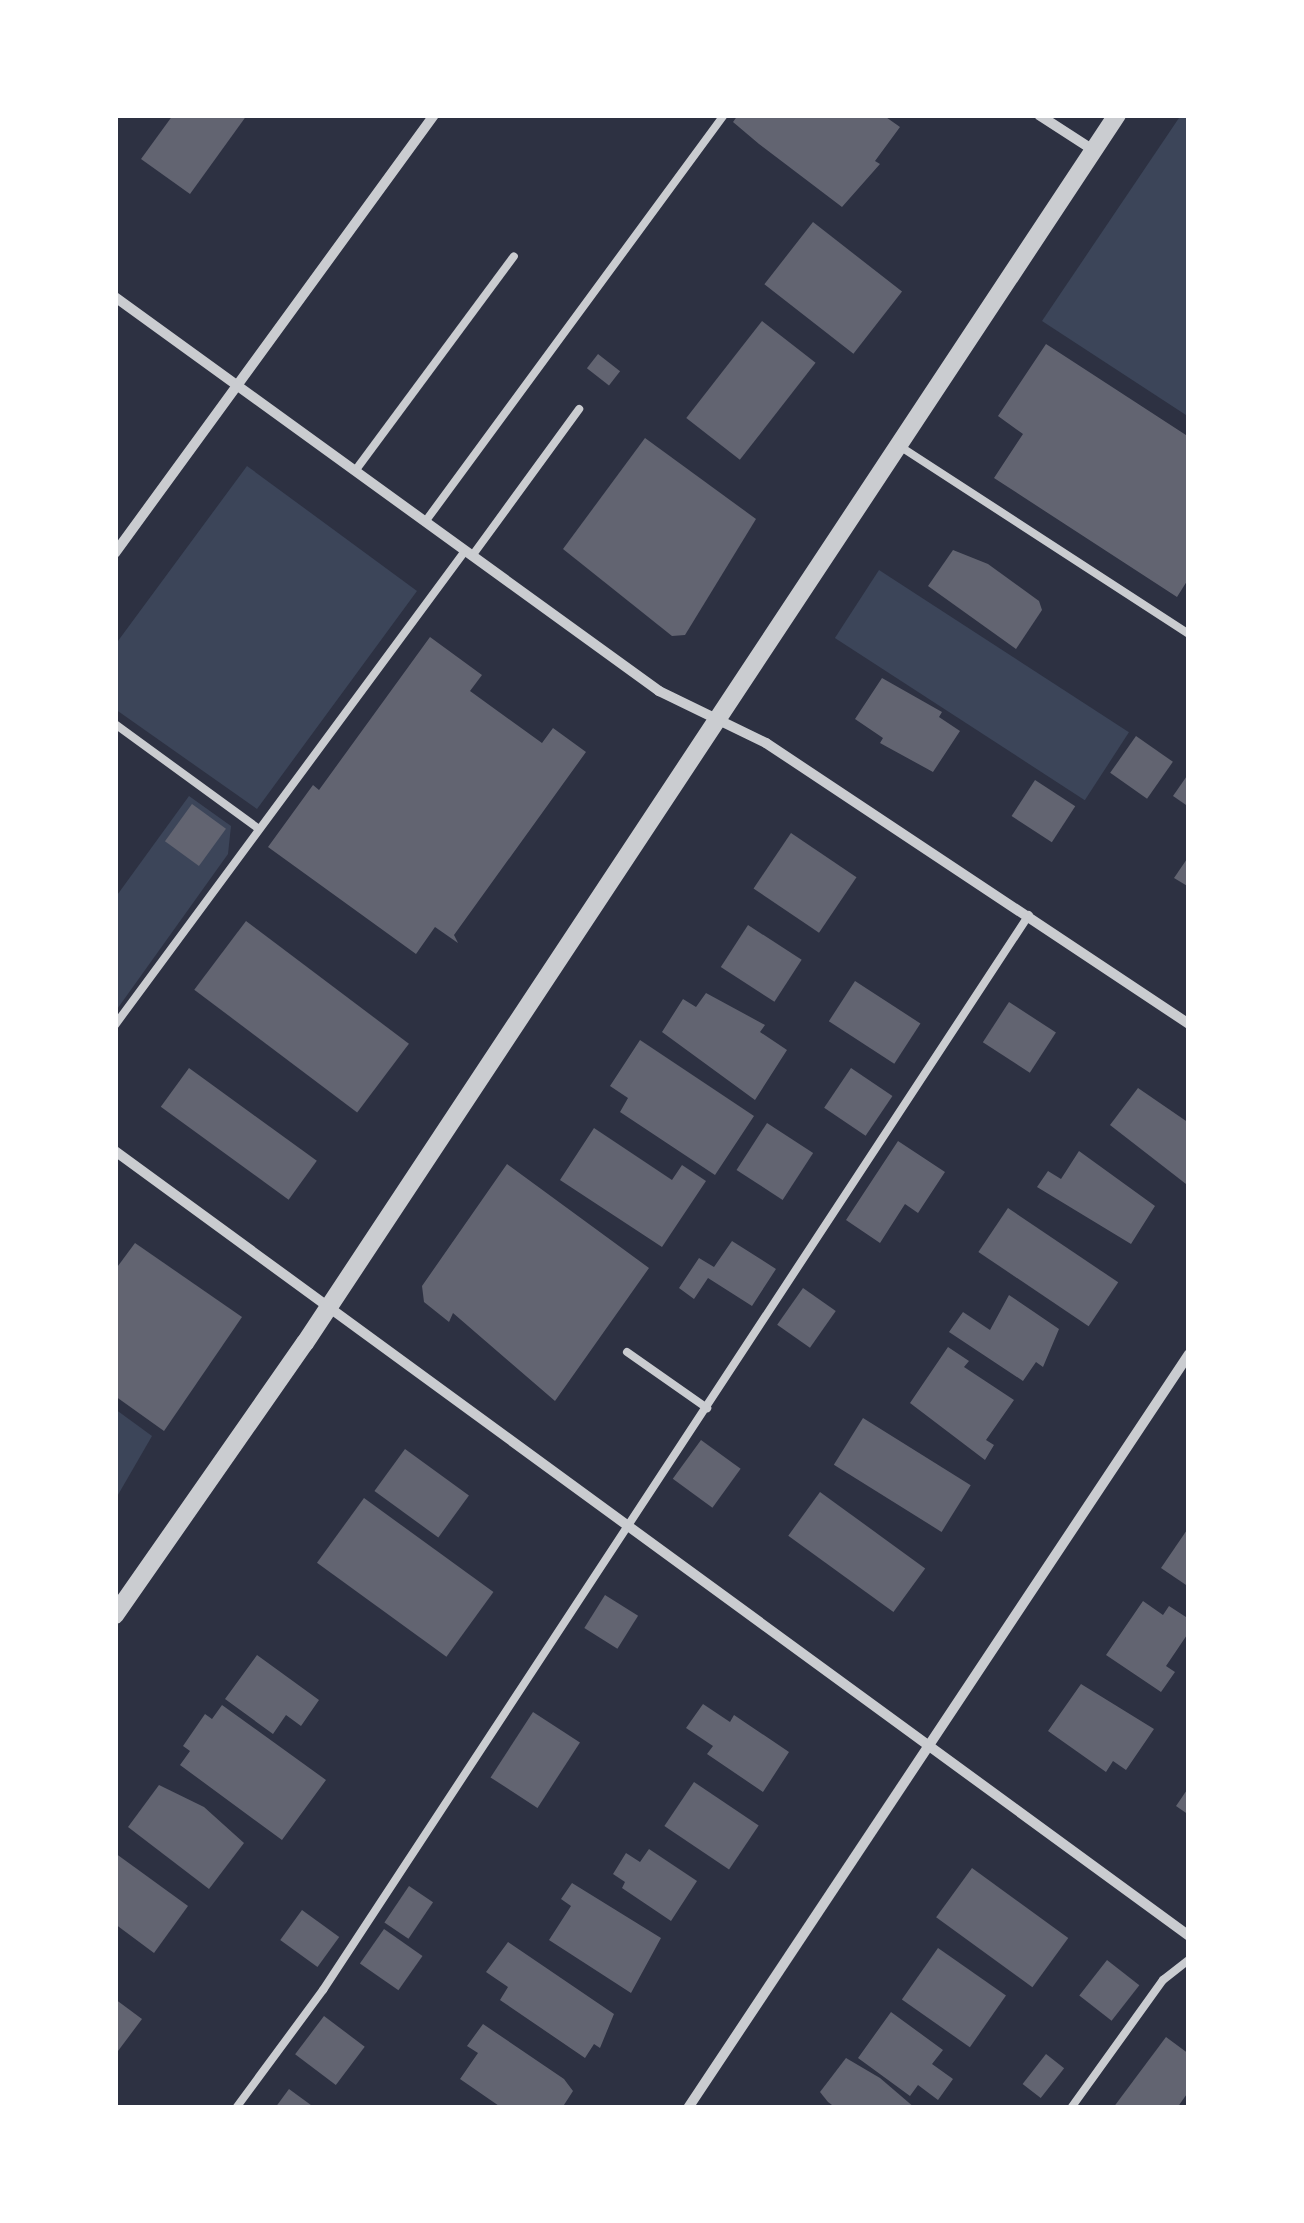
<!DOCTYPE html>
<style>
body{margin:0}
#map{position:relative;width:1304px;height:2223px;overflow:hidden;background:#2d3142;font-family:Jost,sans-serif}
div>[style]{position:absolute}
.green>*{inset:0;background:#3c4559;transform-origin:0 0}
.building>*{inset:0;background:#626471;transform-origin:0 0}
.service>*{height:8px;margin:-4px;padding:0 4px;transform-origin:4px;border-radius:4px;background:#caccd0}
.minor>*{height:10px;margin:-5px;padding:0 5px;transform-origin:5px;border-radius:5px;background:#caccd0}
.tertiary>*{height:18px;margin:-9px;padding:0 9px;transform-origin:9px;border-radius:9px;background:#caccd0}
span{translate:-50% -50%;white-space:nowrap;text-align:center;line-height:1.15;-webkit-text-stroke:8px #fff;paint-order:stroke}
.frame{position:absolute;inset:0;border:118px solid #fff;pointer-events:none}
</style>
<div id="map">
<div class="green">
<i style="clip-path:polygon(1181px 115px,1189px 115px,1189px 417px,1042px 321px)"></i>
<i style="clip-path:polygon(247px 466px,417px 591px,257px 809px,115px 709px,115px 645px)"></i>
<i style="left:879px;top:570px;width:298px;height:81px;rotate:33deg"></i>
<i style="clip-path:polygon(189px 796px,231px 826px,228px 854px,115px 1012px,115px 898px)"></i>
<i style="clip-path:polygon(115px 1409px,152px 1436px,115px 1500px)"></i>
</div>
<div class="building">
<i style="clip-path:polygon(173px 115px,247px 115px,190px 194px,141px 159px)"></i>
<i style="clip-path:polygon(738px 115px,883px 115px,900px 127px,875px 161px,880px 164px,842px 207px,759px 144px,733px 122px)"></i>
<i style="left:813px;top:222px;width:113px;height:79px;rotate:38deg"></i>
<i style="left:762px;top:321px;width:68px;height:123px;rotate:38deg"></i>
<i style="clip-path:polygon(1046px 344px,1189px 437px,1189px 578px,1177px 597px,994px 478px,1023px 434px,998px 416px)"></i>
<i style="left:598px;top:354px;width:28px;height:18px;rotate:38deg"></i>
<i style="clip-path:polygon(645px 438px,756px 519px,685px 635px,672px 636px,563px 549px)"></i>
<i style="clip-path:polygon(953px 550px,988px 564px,1039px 601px,1042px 610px,1016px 649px,928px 586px)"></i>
<i style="clip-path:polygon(430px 637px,482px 675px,470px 691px,542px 743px,553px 728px,586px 752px,454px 935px,458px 943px,435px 927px,416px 954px,268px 847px,313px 785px,319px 790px)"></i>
<i style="clip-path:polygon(882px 678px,942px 712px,939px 717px,960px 731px,933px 772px,880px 743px,883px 738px,855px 719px)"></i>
<i style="left:1136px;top:736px;width:45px;height:45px;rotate:35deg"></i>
<i style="clip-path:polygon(1189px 773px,1189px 807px,1173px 796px)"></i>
<i style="left:1035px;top:780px;width:48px;height:43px;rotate:33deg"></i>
<i style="left:192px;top:804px;width:42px;height:46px;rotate:36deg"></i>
<i style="left:791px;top:833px;width:79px;height:67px;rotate:34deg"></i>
<i style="clip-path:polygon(1189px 856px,1189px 887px,1174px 878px)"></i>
<i style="left:246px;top:921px;width:204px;height:86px;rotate:37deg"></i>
<i style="left:748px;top:925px;width:64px;height:50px;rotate:33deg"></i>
<i style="left:855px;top:981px;width:78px;height:48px;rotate:33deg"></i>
<i style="clip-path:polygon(706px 993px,765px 1025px,760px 1032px,787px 1050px,755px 1100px,662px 1032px,683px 999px,696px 1007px)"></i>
<i style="left:1009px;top:1002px;width:56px;height:48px;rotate:33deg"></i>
<i style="clip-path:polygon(640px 1040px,754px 1116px,715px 1175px,620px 1112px,628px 1098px,610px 1086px)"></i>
<i style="left:189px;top:1068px;width:158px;height:48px;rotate:36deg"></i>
<i style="left:851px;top:1068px;width:50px;height:48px;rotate:34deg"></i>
<i style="clip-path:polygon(1138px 1088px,1189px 1123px,1186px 1184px,1110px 1125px)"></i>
<i style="left:767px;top:1123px;width:55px;height:56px;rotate:33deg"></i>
<i style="clip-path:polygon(594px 1128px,672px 1180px,682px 1165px,706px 1181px,662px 1247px,560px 1180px)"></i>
<i style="clip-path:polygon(898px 1141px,945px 1172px,918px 1213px,905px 1204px,880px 1243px,846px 1220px)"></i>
<i style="clip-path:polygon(1079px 1151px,1155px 1206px,1131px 1244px,1037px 1187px,1048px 1171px,1061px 1179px)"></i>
<i style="clip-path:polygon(507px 1164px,649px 1268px,555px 1401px,453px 1313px,449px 1322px,424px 1302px,422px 1286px)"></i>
<i style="left:1008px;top:1208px;width:133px;height:53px;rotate:34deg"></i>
<i style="clip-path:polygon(732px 1241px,776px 1269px,752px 1306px,708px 1278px,694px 1299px,679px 1288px,699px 1258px,714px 1267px)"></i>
<i style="clip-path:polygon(135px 1243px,242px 1317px,164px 1431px,115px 1396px,115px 1270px)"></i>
<i style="left:803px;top:1288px;width:40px;height:45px;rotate:35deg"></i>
<i style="clip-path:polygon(1009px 1295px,1059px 1329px,1043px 1367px,1036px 1362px,1023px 1381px,949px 1332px,963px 1312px,990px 1330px)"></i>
<i style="clip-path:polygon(948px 1347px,969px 1361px,964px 1367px,1014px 1400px,986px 1440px,994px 1445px,985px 1460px,910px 1403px)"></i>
<i style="left:863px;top:1418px;width:127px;height:55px;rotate:32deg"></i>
<i style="left:701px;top:1440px;width:49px;height:48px;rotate:36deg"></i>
<i style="left:405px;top:1449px;width:79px;height:52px;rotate:36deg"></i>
<i style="left:820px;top:1492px;width:130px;height:54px;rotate:36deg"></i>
<i style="left:364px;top:1498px;width:160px;height:80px;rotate:36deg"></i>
<i style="clip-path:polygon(1189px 1527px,1189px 1587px,1161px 1568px)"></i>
<i style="left:605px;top:1595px;width:39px;height:39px;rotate:32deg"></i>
<i style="clip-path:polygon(1143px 1601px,1163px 1615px,1169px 1606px,1189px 1619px,1189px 1632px,1166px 1666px,1175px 1672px,1161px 1692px,1106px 1655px)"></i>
<i style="clip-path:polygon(257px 1655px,319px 1700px,301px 1726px,286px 1715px,273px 1734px,225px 1699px)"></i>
<i style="clip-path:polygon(1081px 1684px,1154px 1729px,1126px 1770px,1113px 1761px,1106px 1772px,1048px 1731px)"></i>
<i style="clip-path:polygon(703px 1704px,730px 1722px,734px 1715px,789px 1752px,763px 1792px,707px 1754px,713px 1746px,686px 1728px)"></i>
<i style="clip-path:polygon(222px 1705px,326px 1780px,282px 1840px,180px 1765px,190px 1751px,183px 1746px,205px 1714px,212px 1719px)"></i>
<i style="left:533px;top:1712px;width:56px;height:78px;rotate:33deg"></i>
<i style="left:694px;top:1782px;width:78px;height:53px;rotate:34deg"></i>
<i style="clip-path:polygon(159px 1785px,204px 1807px,244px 1843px,209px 1889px,128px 1827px)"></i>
<i style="clip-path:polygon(1189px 1787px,1189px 1815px,1176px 1806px)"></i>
<i style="clip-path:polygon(649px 1849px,697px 1881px,671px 1921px,622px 1888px,625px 1882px,613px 1874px,626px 1853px,640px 1862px)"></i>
<i style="clip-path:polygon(115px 1853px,188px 1906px,154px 1953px,115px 1924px)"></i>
<i style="left:972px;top:1868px;width:119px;height:61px;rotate:36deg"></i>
<i style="clip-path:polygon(572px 1883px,661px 1938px,631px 1993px,549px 1940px,571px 1906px,561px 1899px)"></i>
<i style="left:409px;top:1886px;width:29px;height:44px;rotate:34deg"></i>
<i style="left:302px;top:1910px;width:46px;height:37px;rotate:36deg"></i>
<i style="left:384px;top:1929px;width:47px;height:42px;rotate:35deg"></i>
<i style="clip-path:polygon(508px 1942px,614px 2014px,600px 2048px,594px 2044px,585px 2058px,500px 2000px,508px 1987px,486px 1972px)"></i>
<i style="left:938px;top:1948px;width:83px;height:63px;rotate:35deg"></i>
<i style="left:1107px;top:1960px;width:41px;height:45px;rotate:38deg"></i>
<i style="clip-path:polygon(115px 1999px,142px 2019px,115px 2055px)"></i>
<i style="clip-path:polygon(891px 2012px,943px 2050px,932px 2064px,953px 2079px,938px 2100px,918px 2085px,910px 2096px,858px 2058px)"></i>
<i style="left:324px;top:2016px;width:51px;height:48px;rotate:37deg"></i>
<i style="clip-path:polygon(483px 2024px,564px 2079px,573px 2091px,562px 2108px,502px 2108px,460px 2079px,478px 2053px,467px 2046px)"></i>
<i style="clip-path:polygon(1166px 2037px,1189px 2054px,1189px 2091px,1177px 2108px,1113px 2108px)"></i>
<i style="left:1046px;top:2054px;width:23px;height:38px;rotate:38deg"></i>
<i style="clip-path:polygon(846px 2058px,880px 2078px,915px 2108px,836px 2108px,828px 2102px,820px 2092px)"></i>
<i style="clip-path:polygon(289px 2089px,315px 2108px,275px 2108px)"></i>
</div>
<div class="service">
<i style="left:901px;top:447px;width:343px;rotate:33deg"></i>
<i style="left:355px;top:471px;width:267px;rotate:-53.5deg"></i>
<i style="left:425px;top:522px;width:505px;rotate:-53.7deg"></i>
<i style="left:472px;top:556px;width:182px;rotate:-53.9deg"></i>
<i style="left:115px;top:724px;width:178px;rotate:36.1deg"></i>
<i style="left:115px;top:1025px;width:589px;rotate:-53.56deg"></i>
<i style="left:627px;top:1352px;width:98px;rotate:35deg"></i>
<i style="left:236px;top:2108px;width:147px;rotate:-53.6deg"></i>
<i style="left:323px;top:1990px;width:1286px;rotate:-56.71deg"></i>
<i style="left:1071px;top:2108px;width:158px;rotate:-54.3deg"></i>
<i style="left:1163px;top:1980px;width:33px;rotate:-38deg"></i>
</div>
<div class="minor">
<i style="left:1039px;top:115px;width:64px;rotate:32.9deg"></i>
<i style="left:115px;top:297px;width:672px;rotate:35.91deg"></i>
<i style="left:659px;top:691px;width:119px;rotate:25.9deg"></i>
<i style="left:766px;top:743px;width:508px;rotate:33.6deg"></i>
<i style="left:115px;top:553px;width:542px;rotate:-53.93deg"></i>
<i style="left:115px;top:1151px;width:1330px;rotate:36.16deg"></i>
<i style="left:688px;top:2108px;width:905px;rotate:-56.4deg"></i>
</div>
<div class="tertiary">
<i style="left:115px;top:1615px;width:332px;rotate:-55.1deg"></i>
<i style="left:305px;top:1343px;width:1472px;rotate:-56.53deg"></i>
</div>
<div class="frame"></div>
</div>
